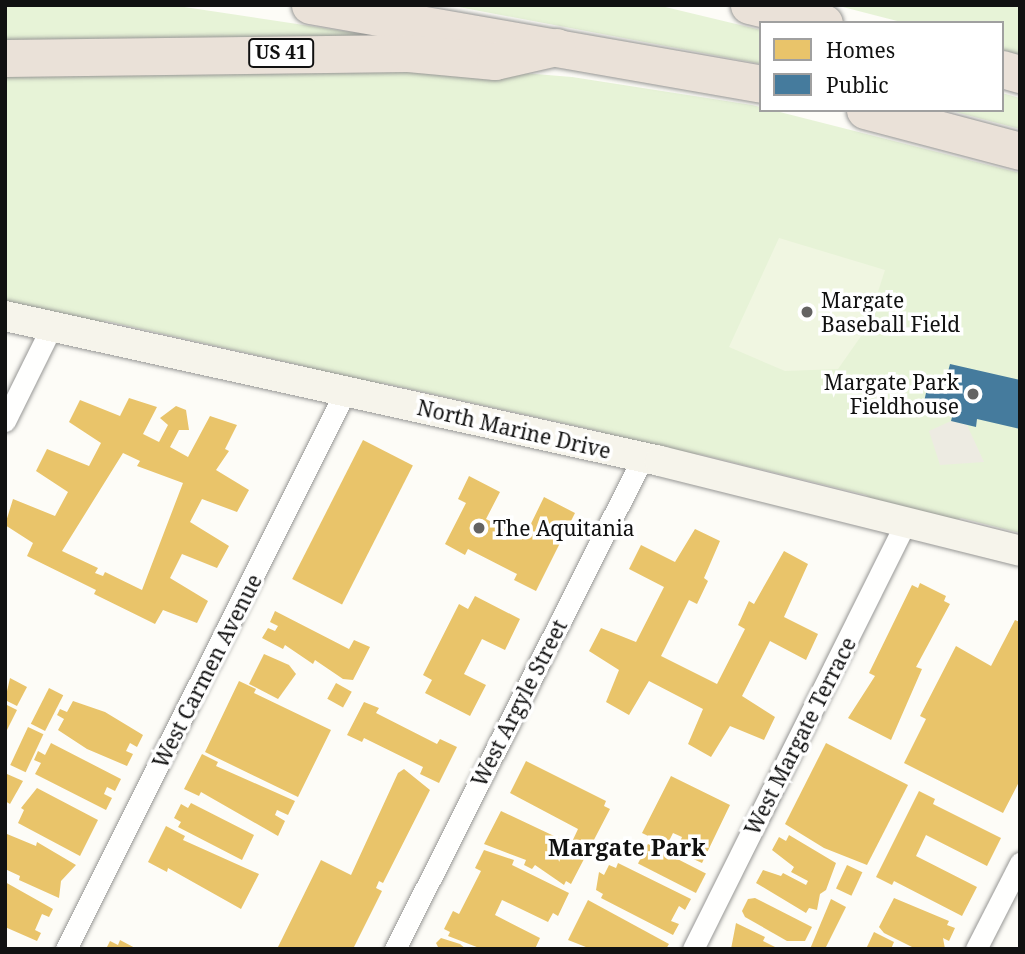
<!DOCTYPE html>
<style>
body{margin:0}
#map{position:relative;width:1025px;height:954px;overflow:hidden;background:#fdfcf7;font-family:"Noto Serif",serif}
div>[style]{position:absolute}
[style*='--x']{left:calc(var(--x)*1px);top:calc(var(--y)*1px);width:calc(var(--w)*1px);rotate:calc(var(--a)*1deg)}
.green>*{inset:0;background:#e7f3d7}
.pitch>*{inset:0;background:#f0f6e1}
.plaza>*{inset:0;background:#edebe2}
.homes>*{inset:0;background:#e9c46a;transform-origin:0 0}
.public>*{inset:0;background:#457b9d}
.roads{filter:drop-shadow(0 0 2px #979795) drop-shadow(0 0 2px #979795)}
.street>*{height:21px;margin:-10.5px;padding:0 10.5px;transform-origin:10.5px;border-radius:10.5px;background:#fffffe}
.secondary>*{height:30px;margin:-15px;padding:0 15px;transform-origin:15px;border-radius:15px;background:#f6f4eb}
.highway>*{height:37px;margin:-18.5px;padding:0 18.5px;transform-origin:18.5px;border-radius:18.5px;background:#eae1d8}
.dots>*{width:19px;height:19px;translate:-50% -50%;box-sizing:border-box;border:4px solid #fff;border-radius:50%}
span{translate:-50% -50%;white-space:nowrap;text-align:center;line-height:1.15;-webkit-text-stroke:7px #fff;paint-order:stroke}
.shield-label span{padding:2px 5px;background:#fff;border:2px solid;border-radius:5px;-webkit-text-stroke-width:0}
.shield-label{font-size:19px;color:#111;font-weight:700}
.poi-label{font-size:21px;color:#111}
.left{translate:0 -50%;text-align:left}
.right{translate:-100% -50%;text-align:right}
.street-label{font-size:21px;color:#111}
.neighbourhood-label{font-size:23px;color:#111;font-weight:700}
.frame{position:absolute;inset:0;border:7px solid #111;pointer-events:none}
.legend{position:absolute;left:759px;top:21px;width:245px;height:91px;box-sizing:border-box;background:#fff;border:2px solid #a0a0a0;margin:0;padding:9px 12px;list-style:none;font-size:21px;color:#111}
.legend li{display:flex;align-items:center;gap:14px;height:35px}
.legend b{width:35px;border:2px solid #a0a0a0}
</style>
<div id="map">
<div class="green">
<i style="clip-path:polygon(5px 5px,171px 5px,410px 41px,5px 46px)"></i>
<i style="clip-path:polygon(448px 5px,657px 5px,761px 30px,761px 64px)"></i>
<i style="clip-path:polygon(835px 5px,1020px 5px,1020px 55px,1002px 50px,1002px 23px,905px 23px)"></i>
<i style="clip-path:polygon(5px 66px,485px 70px,572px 77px,752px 105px,1020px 173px,1020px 533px,961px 518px,949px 523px,879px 505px,866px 495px,699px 454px,689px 458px,609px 439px,599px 431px,383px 383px,372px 387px,310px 373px,304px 366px,106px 321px,92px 325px,5px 306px)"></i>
<i style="clip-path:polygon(1002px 93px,1020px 98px,1020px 129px,948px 110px,1002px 110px)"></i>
</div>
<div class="pitch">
<i style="clip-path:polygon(779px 238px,885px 270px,866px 329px,838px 369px,785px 371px,729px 347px)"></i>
</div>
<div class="plaza">
<i style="clip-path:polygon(951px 421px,967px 425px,984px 462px,940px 465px,929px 431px)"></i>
</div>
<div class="homes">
<i style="clip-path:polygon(evenodd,129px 398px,157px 407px,143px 434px,159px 442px,168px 425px,160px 418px,176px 406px,186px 410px,189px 430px,179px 430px,170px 447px,188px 457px,210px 416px,237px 425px,225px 449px,229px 451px,216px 470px,249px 490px,237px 512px,202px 499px,190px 522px,229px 546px,217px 568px,182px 554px,170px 578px,208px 601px,197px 623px,163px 610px,155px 624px,94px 594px,96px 590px,27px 556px,33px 543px,5px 525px,13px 499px,55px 516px,68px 492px,36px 471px,47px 449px,89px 466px,101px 443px,69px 422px,80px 400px,120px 416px,129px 398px,123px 453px,140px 461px,137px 466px,183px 483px,142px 590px,105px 572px,103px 576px,95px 573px,98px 568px,62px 551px,123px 453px)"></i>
<i style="left:363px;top:440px;width:56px;height:156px;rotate:27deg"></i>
<i style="clip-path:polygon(469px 476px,500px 492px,486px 519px,524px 538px,544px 497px,575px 513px,536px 591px,514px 580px,517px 574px,468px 549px,465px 555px,445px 544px,466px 503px,458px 499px)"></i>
<i style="clip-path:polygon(695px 529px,720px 541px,704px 578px,708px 581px,697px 604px,689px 600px,661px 656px,717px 684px,745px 629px,738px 625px,749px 601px,754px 604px,784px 551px,808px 564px,784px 617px,818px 634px,806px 660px,770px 641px,742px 696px,775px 717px,764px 740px,730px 726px,711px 757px,688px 744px,703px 709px,649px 681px,629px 715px,606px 702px,619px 670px,589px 651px,601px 628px,636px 642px,664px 587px,629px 569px,641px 545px,675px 562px)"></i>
<i style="clip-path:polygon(920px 583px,946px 596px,944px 601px,950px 604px,916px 667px,922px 669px,891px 740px,848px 718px,875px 676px,869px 673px,912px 585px,918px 588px)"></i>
<i style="clip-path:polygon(475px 596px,520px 619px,505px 650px,482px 639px,464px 674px,486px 685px,470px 716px,425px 693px,432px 680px,423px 675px,459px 604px,468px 609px)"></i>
<i style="clip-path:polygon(275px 611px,349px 649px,354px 640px,370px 647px,353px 680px,343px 679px,315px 660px,313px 664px,285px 645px,283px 649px,262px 638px,268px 628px,275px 631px,278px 626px,270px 622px)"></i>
<i style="clip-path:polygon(1015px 620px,1020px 622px,1020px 780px,1003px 813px,904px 763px,926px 719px,920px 716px,956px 646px,991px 666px)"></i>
<i style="clip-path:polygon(264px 654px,289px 665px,296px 674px,278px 699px,249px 684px)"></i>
<i style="clip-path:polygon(10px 678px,27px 687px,17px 706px,5px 700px)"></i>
<i style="clip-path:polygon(239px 681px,256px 689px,254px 693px,331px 730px,298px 797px,205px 752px)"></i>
<i style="left:336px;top:683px;width:18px;height:18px;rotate:29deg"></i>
<i style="left:49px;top:688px;width:16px;height:40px;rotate:27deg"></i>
<i style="clip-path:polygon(73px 701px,105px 712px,143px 735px,137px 747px,130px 743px,126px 751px,133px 754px,127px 766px,87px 749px,58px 730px,64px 719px,57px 715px,60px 709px,67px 712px)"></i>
<i style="clip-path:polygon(364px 702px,379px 708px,376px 713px,437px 744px,440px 739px,457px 747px,439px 783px,420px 774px,423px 767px,364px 738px,362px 742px,347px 735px)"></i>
<i style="clip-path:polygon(5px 704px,17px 710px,5px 734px)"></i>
<i style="left:28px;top:727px;width:17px;height:42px;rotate:25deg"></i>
<i style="clip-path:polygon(51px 743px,121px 779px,115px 791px,107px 787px,104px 794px,112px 798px,106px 810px,35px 774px,41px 763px,34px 760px,38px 751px,45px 755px)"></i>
<i style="clip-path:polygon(826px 743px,908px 785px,867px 865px,824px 848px,785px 824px)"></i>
<i style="clip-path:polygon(202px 754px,218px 762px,216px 766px,295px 801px,288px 815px,277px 810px,275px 815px,285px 821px,278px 836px,201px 792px,199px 796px,184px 789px)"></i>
<i style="clip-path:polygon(526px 761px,606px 801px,604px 806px,610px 809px,571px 884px,566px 881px,564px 885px,535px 865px,532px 869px,524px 865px,526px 860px,484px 844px,501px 811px,571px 844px,578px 829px,510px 793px)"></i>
<i style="clip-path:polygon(404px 769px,430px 790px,383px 883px,379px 881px,376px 888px,382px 891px,353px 949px,277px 949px,321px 860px,351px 875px,398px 773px)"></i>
<i style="clip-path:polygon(7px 774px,23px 781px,10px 804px,5px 801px)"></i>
<i style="clip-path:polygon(671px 776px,730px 805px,702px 863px,676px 851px,682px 837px,673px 833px,667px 845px,642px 833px)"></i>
<i style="clip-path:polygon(37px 788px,98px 820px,80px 856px,18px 823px,24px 810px,21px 808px)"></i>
<i style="clip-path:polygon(919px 791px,935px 799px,933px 804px,1001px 838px,987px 866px,926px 835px,916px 856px,977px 887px,962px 916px,894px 881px,892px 885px,876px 877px)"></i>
<i style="clip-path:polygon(191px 803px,254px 835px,242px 860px,178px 827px,181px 822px,174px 818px,181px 804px,188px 808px)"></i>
<i style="clip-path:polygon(166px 826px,185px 836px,183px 840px,259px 874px,241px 909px,168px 868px,167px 872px,148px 862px)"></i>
<i style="clip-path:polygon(7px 834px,36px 846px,37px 842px,76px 865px,61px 881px,59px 898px,19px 880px,20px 876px,5px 869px)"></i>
<i style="clip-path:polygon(789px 835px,836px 863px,826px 890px,820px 894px,817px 910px,809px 908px,806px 913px,756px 883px,763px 870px,781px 876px,783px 873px,806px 885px,808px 881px,791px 872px,794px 867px,772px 850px,779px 837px,786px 841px)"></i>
<i style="left:648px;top:844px;width:65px;height:22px;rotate:27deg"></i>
<i style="clip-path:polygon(484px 850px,514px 860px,512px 865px,569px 893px,558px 916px,553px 913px,548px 922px,502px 900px,495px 915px,540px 938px,535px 949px,482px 949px,448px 936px,450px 932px,444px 929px,453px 911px,459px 914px,481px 871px,475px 868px)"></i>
<i style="clip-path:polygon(618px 863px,691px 899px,685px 910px,679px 906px,671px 921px,679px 924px,673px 935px,601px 898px,603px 894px,596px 890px,599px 872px,604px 875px,609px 865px,616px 868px)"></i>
<i style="left:847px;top:865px;width:17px;height:26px;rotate:25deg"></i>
<i style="clip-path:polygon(5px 882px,53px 909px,49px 917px,42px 914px,35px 930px,41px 933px,37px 941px,5px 927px)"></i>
<i style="clip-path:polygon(755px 898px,812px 927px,805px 941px,787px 941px,745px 917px,742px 911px,748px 899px)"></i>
<i style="clip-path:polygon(894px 898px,949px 921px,947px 925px,955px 928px,949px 941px,943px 938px,945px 949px,916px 949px,884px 933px,879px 927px)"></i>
<i style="clip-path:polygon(831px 899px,846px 907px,825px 949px,810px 949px)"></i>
<i style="clip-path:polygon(588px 900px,669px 944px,666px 949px,591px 949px,568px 940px)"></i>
<i style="clip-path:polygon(736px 923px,765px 937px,763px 941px,779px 949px,731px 949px)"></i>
<i style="clip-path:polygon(874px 932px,894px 942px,891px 949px,866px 949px)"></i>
<i style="clip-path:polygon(441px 938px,460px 944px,466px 949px,439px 949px,436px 943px)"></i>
<i style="clip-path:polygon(120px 940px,137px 949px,106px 949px,110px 941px,118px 945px)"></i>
</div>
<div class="public">
<i style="clip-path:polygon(950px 364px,1020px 380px,1020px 429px,977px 419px,976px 427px,951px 421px,953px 413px,923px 406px,929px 380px,945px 383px)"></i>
</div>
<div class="roads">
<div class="street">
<i style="--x:5;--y:421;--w:106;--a:-63.7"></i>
<i style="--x:66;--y:949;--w:623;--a:-63.39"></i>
<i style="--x:395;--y:949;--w:551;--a:-63.25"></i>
<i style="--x:693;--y:949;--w:478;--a:-63.5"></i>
<i style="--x:976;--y:949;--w:97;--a:-62.9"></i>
</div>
<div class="secondary">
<i style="--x:5;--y:316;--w:671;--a:12.48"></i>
<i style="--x:660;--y:461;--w:371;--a:14"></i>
</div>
<div class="highway">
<i style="--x:310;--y:5;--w:458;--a:9.9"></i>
<i style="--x:749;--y:5;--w:77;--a:13.5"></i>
<i style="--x:5;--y:58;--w:403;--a:-0.7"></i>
<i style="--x:408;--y:53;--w:87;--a:5.3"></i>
<i style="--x:495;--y:61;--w:63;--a:-12.9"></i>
<i style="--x:1002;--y:69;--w:19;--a:16"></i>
<i style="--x:865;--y:110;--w:160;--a:14.8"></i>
</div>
</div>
<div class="dots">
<i style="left:807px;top:312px;background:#646362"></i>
<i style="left:973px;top:394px;background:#646362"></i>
<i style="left:479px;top:528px;background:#646362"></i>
</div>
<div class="shield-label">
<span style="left:281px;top:53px">US 41</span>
</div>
<div class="poi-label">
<span class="left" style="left:821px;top:312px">Margate<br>Baseball Field</span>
<span class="right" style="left:959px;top:394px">Margate Park<br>Fieldhouse</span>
<span class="left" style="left:493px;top:528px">The Aquitania</span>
</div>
<div class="street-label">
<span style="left:514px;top:429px;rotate:13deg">North Marine Drive</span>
<span style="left:207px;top:671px;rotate:-63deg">West Carmen Avenue</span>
<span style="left:519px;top:703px;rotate:-63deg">West Argyle Street</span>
<span style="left:800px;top:736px;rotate:-63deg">West Margate Terrace</span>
</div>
<div class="neighbourhood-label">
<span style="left:627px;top:847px">Margate Park</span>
</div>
<div class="frame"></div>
<ul class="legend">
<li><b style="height:19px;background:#e9c46a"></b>Homes</li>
<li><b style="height:19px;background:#457b9d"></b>Public</li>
</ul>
</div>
